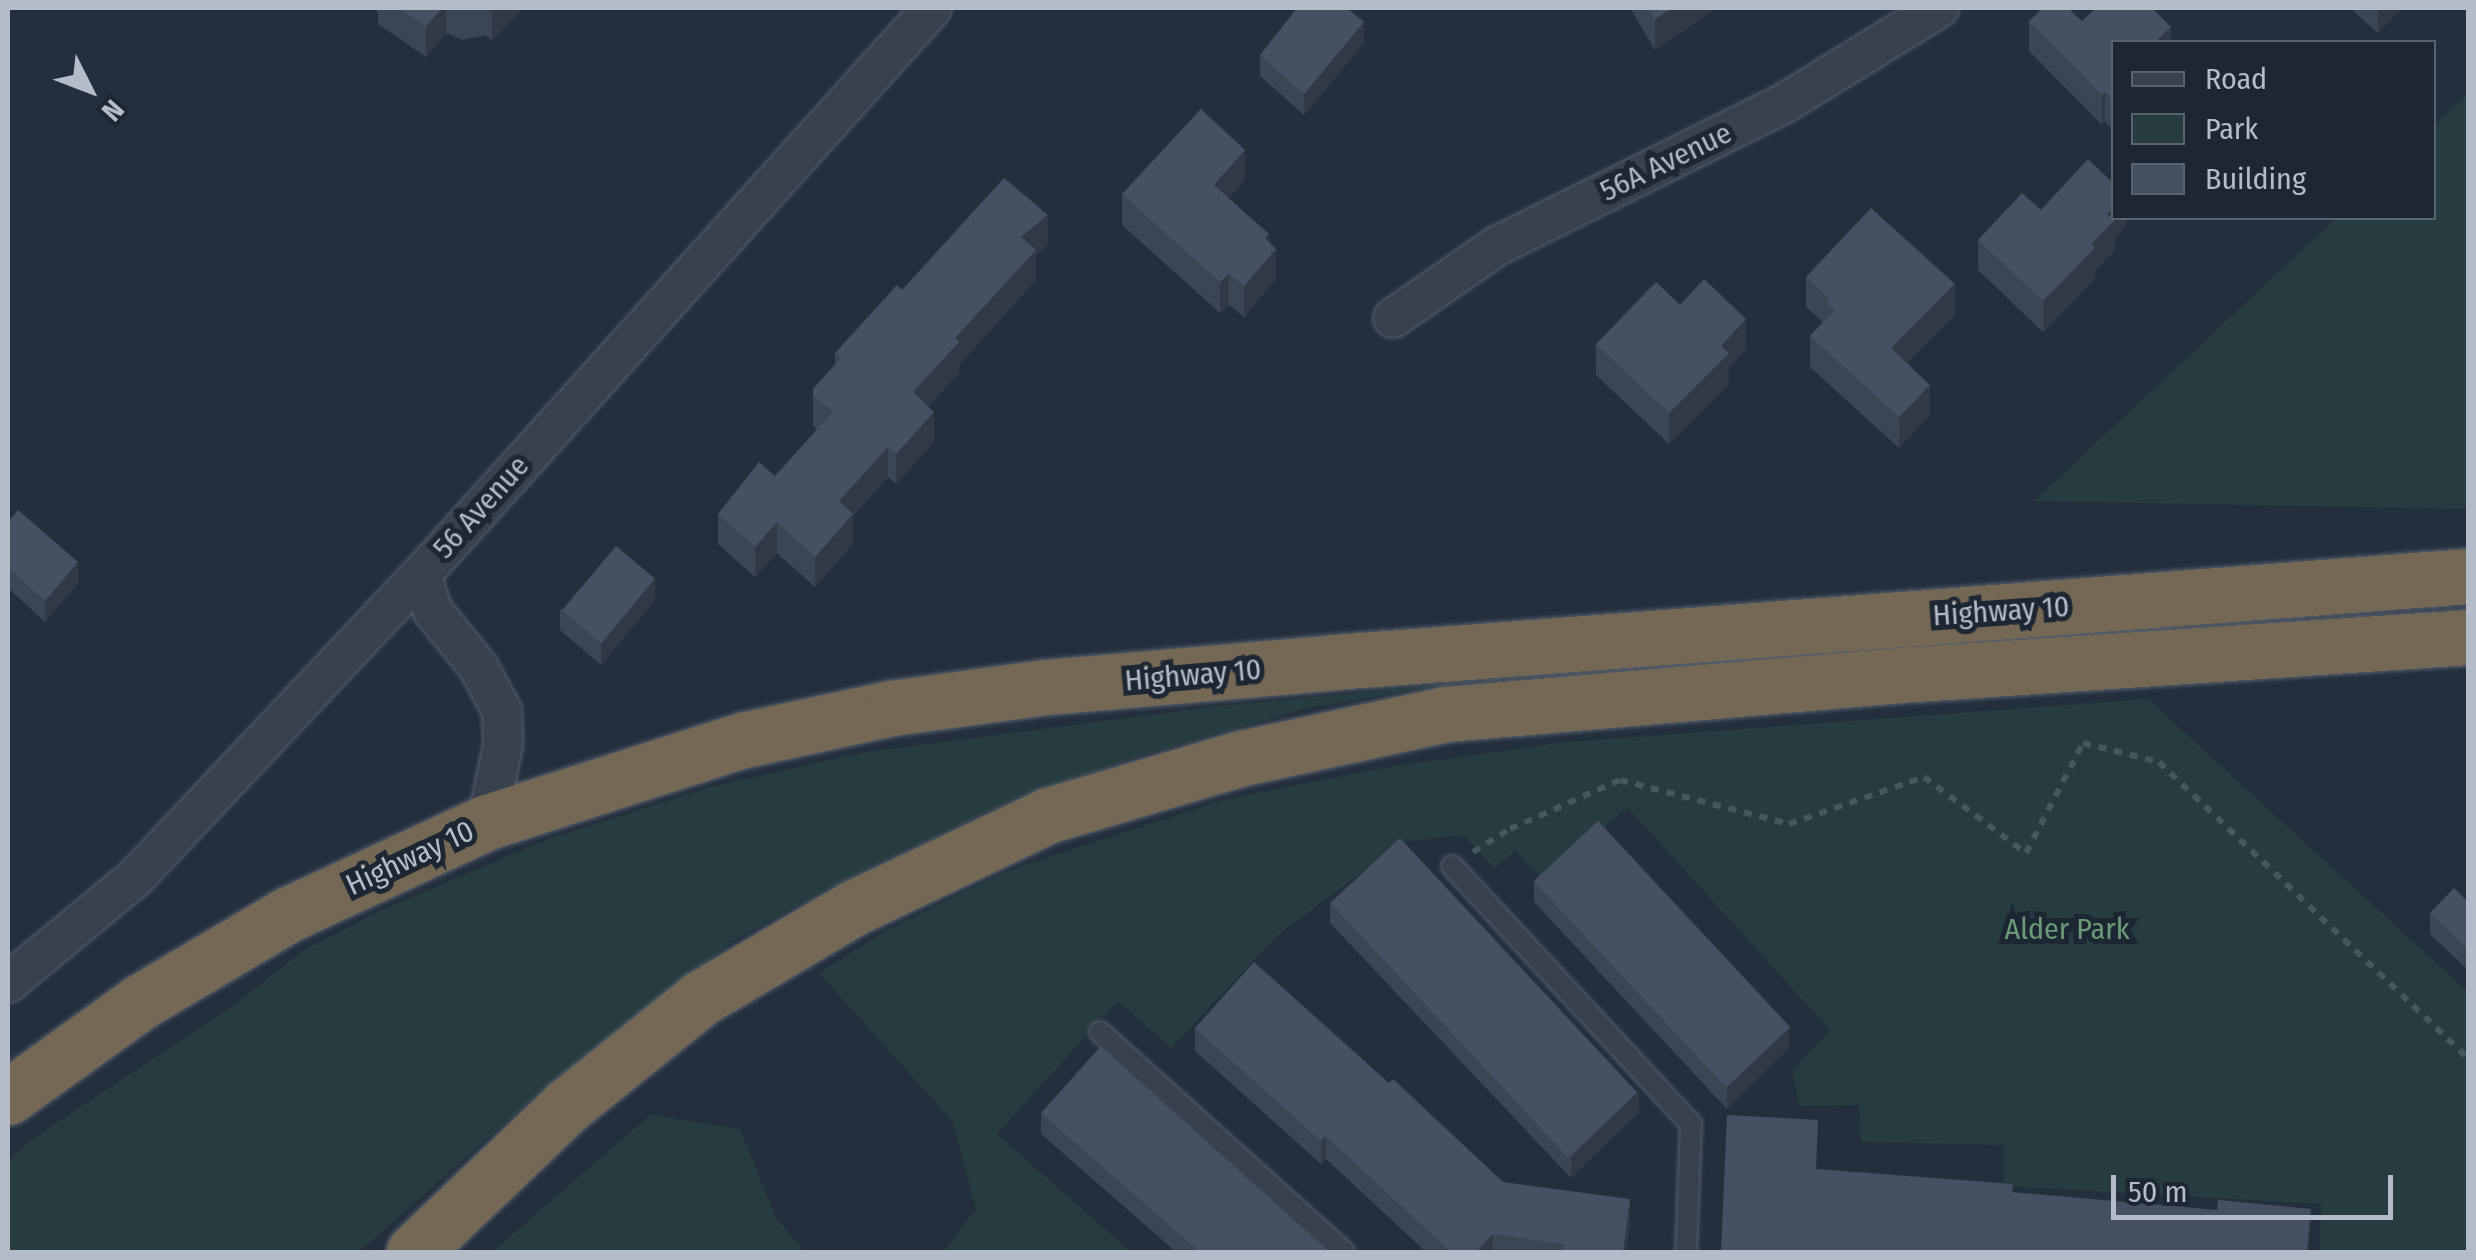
<!DOCTYPE html>
<style>
body{margin:0}
#map{position:relative;width:2476px;height:1260px;overflow:hidden;background:#242f3e;font-family:"Fira Sans Condensed",sans-serif}
div>[style]{position:absolute}
[style*='--x']{left:calc(var(--x)*1px);top:calc(var(--y)*1px);width:calc(var(--w)*1px);rotate:calc(var(--a)*1deg)}
.green>*{inset:0;background:#263c3f}
.path>*{height:6px;margin-top:-3px;transform-origin:0;background:repeating-linear-gradient(90deg,#44595c 0 8px,transparent 0 16px)}
.roads{filter:drop-shadow(0 0 2px #565f6c) drop-shadow(0 0 2px #565f6c)}
.lane>*{height:20px;margin:-10px;padding:0 10px;transform-origin:10px;border-radius:10px;background:#38414e}
.street>*{height:38px;margin:-19px;padding:0 19px;transform-origin:19px;border-radius:19px;background:#38414e}
.highway>*{height:55px;margin:-27.5px;padding:0 27.5px;transform-origin:27.5px;border-radius:27.5px;background:#746855}
.wall>*{inset:0;background:#3b4654}
.shaded-wall>*{inset:0;background:#303945}
.building>*{inset:0;background:#455162;transform-origin:0 0}
span{translate:-50% -50%;white-space:nowrap;text-align:center;line-height:1.15;-webkit-text-stroke:10px #1d2633;paint-order:stroke}
.street-label{font-size:30px;color:#b4bcc9}
.park-label{font-size:30px;color:#6b9a76}
.frame{position:absolute;inset:0;border:10px solid #b4bcc9;pointer-events:none}
.legend{position:absolute;left:2111px;top:40px;width:325px;height:180px;box-sizing:border-box;background:#1d2633;border:2px solid #59626f;margin:0;padding:12px 18px;list-style:none;font-size:30px;color:#b4bcc9}
.legend li{display:flex;align-items:center;gap:20px;height:50px}
.legend b{width:50px;border:2px solid #59626f}
.north{position:absolute;left:40px;top:40px;width:100px;height:100px;-webkit-text-stroke:8px #1d2633;paint-order:stroke;rotate:132deg;font-size:28px;font-weight:700;line-height:40px;text-align:center;color:#b4bcc9}
.north::after{content:'';display:block;margin:auto;width:35px;height:45px;background:#b4bcc9;clip-path:polygon(50% 0,100% 100%,50% 72%,0 100%)}
.scale{position:absolute;left:2111px;top:1175px;width:282px;height:45px;box-sizing:border-box;border:5px solid #b4bcc9;border-top:0;padding-left:12px;font-size:30px;line-height:35px;white-space:nowrap;color:#b4bcc9;-webkit-text-stroke:8px #1d2633;paint-order:stroke}
</style>
<div id="map">
<div class="green">
<i style="clip-path:polygon(2468px 93px,2468px 509px,2034px 501px,2336px 218px,2434px 218px,2434px 126px)"></i>
<i style="clip-path:polygon(1554px 674px,1426px 688px,1304px 709px,1140px 756px,1014px 799px,844px 880px,733px 941px,529px 1102px,359px 1252px,8px 1252px,8px 1160px,36px 1136px,235px 1004px,303px 951px,379px 911px,549px 839px,707px 788px,860px 753px,1219px 706px)"></i>
<i style="clip-path:polygon(2148px 699px,2468px 992px,2468px 1252px,2320px 1252px,2321px 1204px,2004px 1186px,2004px 1145px,1861px 1142px,1859px 1105px,1800px 1106px,1792px 1071px,1830px 1030px,1627px 807px,1545px 882px,1515px 851px,1495px 868px,1463px 835px,1402px 842px,1278px 935px,1171px 1048px,1118px 1001px,997px 1134px,1131px 1252px,943px 1252px,976px 1209px,953px 1122px,819px 973px,882px 933px,1002px 873px,1222px 800px,1389px 767px,1566px 742px)"></i>
<i style="clip-path:polygon(650px 1115px,740px 1129px,776px 1218px,805px 1252px,492px 1252px)"></i>
</div>
<div class="path">
<i style="--x:1473;--y:852;--w:44;--a:-31.9"></i>
<i style="--x:1510;--y:829;--w:120;--a:-24"></i>
<i style="--x:1620;--y:780;--w:175;--a:14.6"></i>
<i style="--x:1789;--y:824;--w:143;--a:-19.2"></i>
<i style="--x:1924;--y:777;--w:127;--a:36.7"></i>
<i style="--x:2026;--y:853;--w:124;--a:-62.6"></i>
<i style="--x:2083;--y:743;--w:78;--a:14"></i>
<i style="--x:2159;--y:762;--w:428;--a:43.8"></i>
</div>
<div class="roads">
<div class="lane">
<i style="--x:1452;--y:866;--w:352;--a:47.2"></i>
<i style="--x:1691;--y:1124;--w:128;--a:92.2"></i>
<i style="--x:1100;--y:1032;--w:329;--a:42"></i>
</div>
<div class="street">
<i style="--x:1393;--y:318;--w:126;--a:-34.7"></i>
<i style="--x:1497;--y:246;--w:322;--a:-26.4"></i>
<i style="--x:1785;--y:103;--w:181;--a:-31.7"></i>
<i style="--x:421;--y:575;--w:38;--a:72"></i>
<i style="--x:433;--y:611;--w:73;--a:51.1"></i>
<i style="--x:479;--y:668;--w:49;--a:61.9"></i>
<i style="--x:502;--y:711;--w:34;--a:88"></i>
<i style="--x:503;--y:745;--w:79;--a:101.7"></i>
<i style="--x:8;--y:983;--w:166;--a:-39.6"></i>
<i style="--x:136;--y:877;--w:415;--a:-46.7"></i>
<i style="--x:421;--y:575;--w:763;--a:-47.97"></i>
</div>
<div class="highway">
<i style="--x:8;--y:1097;--w:163;--a:-35.7"></i>
<i style="--x:140;--y:1002;--w:173;--a:-30.6"></i>
<i style="--x:289;--y:914;--w:218;--a:-24.9"></i>
<i style="--x:487;--y:822;--w:269;--a:-17.8"></i>
<i style="--x:743;--y:740;--w:151;--a:-12.2"></i>
<i style="--x:891;--y:708;--w:156;--a:-7.7"></i>
<i style="--x:1046;--y:687;--w:290;--a:-4.9"></i>
<i style="--x:1335;--y:662;--w:1136;--a:-4.34"></i>
<i style="--x:414;--y:1252;--w:213;--a:-43.7"></i>
<i style="--x:568;--y:1105;--w:171;--a:-38.8"></i>
<i style="--x:701;--y:998;--w:179;--a:-30.6"></i>
<i style="--x:855;--y:907;--w:215;--a:-25.4"></i>
<i style="--x:1049;--y:815;--w:201;--a:-16.5"></i>
<i style="--x:1242;--y:758;--w:209;--a:-12.2"></i>
<i style="--x:1446;--y:714;--w:472;--a:-4.9"></i>
<i style="--x:1916;--y:674;--w:553;--a:-3.83"></i>
</div>
</div>
<div class="wall">
<i style="clip-path:polygon(373px 8px,520px 8px,520px 12px,492px 41px,486px 35px,463px 40px,446px 33px,426px 57px,378px 24px,378px 12px)"></i>
<i style="clip-path:polygon(1630px 8px,1717px 8px,1655px 50px)"></i>
<i style="clip-path:polygon(2350px 8px,2402px 8px,2378px 33px)"></i>
<i style="clip-path:polygon(2029px 21px,2082px 21px,2171px 42px,2112px 129px,2105px 122px,2102px 125px,2029px 51px)"></i>
<i style="clip-path:polygon(1364px 43px,1304px 115px,1260px 76px,1260px 55px)"></i>
<i style="clip-path:polygon(1245px 180px,1229px 198px,1269px 242px,1276px 279px,1244px 317px,1229px 305px,1220px 313px,1122px 225px,1122px 194px)"></i>
<i style="clip-path:polygon(2041px 210px,2126px 218px,2126px 226px,2115px 237px,2115px 250px,2095px 271px,2095px 279px,2043px 332px,1978px 270px,1978px 240px)"></i>
<i style="clip-path:polygon(1048px 245px,1036px 255px,1036px 280px,959px 365px,959px 373px,928px 406px,934px 442px,896px 484px,888px 477px,853px 516px,853px 544px,815px 587px,777px 553px,755px 577px,718px 544px,718px 514px,775px 476px,817px 429px,813px 426px,813px 389px,835px 365px,835px 353px,902px 290px)"></i>
<i style="clip-path:polygon(1806px 277px,1955px 315px,1907px 363px,1930px 415px,1899px 448px,1810px 367px,1810px 336px,1823px 322px,1806px 307px)"></i>
<i style="clip-path:polygon(1680px 305px,1746px 349px,1729px 368px,1729px 384px,1669px 444px,1596px 375px,1596px 344px)"></i>
<i style="clip-path:polygon(8px 522px,78px 583px,45px 622px,8px 588px)"></i>
<i style="clip-path:polygon(655px 600px,601px 665px,560px 630px,560px 609px)"></i>
<i style="clip-path:polygon(1534px 881px,1789px 1048px,1727px 1109px,1534px 902px)"></i>
<i style="clip-path:polygon(1330px 902px,1639px 1112px,1571px 1178px,1330px 923px)"></i>
<i style="clip-path:polygon(2468px 902px,2468px 970px,2430px 934px,2430px 913px)"></i>
<i style="clip-path:polygon(1195px 1028px,1389px 1083px,1503px 1182px,1630px 1222px,1626px 1252px,1426px 1252px,1326px 1159px,1321px 1164px,1195px 1051px)"></i>
<i style="clip-path:polygon(1041px 1113px,1329px 1252px,1176px 1252px,1041px 1134px)"></i>
</div>
<div class="shaded-wall">
<i style="clip-path:polygon(442px 8px,446px 8px,446px 33px,426px 57px,426px 26px)"></i>
<i style="clip-path:polygon(495px 8px,520px 8px,520px 12px,492px 41px,492px 11px)"></i>
<i style="clip-path:polygon(1672px 8px,1717px 8px,1655px 50px,1655px 19px)"></i>
<i style="clip-path:polygon(2378px 8px,2402px 8px,2378px 33px)"></i>
<i style="clip-path:polygon(1364px 22px,1364px 43px,1304px 115px,1304px 94px)"></i>
<i style="clip-path:polygon(2171px 27px,2171px 42px,2155px 42px)"></i>
<i style="clip-path:polygon(2105px 92px,2105px 122px,2102px 125px,2102px 95px)"></i>
<i style="clip-path:polygon(1245px 150px,1245px 180px,1214px 215px,1214px 185px)"></i>
<i style="clip-path:polygon(2114px 208px,2114px 218px,2126px 218px,2126px 226px,2115px 237px,2115px 250px,2095px 271px,2095px 279px,2043px 332px,2043px 301px,2091px 244px,2107px 214px)"></i>
<i style="clip-path:polygon(1048px 215px,1048px 245px,1036px 255px,1036px 280px,959px 365px,959px 373px,913px 423px,913px 392px,955px 338px,1021px 237px)"></i>
<i style="clip-path:polygon(1269px 234px,1269px 258px,1276px 249px,1276px 279px,1244px 317px,1244px 286px,1265px 238px)"></i>
<i style="clip-path:polygon(1229px 274px,1229px 305px,1220px 313px,1220px 282px)"></i>
<i style="clip-path:polygon(1955px 284px,1955px 315px,1891px 379px,1891px 348px)"></i>
<i style="clip-path:polygon(1746px 319px,1746px 349px,1729px 368px,1729px 384px,1669px 444px,1669px 413px,1721px 346px)"></i>
<i style="clip-path:polygon(1930px 385px,1930px 415px,1899px 448px,1899px 417px)"></i>
<i style="clip-path:polygon(934px 412px,934px 442px,896px 484px,896px 454px)"></i>
<i style="clip-path:polygon(888px 447px,888px 477px,853px 516px,853px 544px,815px 587px,815px 557px,839px 501px)"></i>
<i style="clip-path:polygon(777px 522px,777px 553px,755px 577px,755px 547px)"></i>
<i style="clip-path:polygon(78px 562px,78px 583px,45px 622px,45px 601px)"></i>
<i style="clip-path:polygon(655px 579px,655px 600px,601px 665px,601px 644px)"></i>
<i style="clip-path:polygon(1789px 1028px,1789px 1048px,1727px 1109px,1727px 1088px)"></i>
<i style="clip-path:polygon(1639px 1091px,1639px 1112px,1571px 1178px,1571px 1157px)"></i>
<i style="clip-path:polygon(1326px 1136px,1326px 1159px,1321px 1164px,1321px 1141px)"></i>
<i style="clip-path:polygon(1630px 1199px,1630px 1222px,1626px 1252px,1623px 1252px)"></i>
<i style="clip-path:polygon(2311px 1209px,2309px 1252px,2307px 1252px)"></i>
<i style="clip-path:polygon(1493px 1234px,1493px 1252px,1476px 1252px)"></i>
</div>
<div class="building">
<i style="clip-path:polygon(398px 8px,442px 8px,426px 26px)"></i>
<i style="clip-path:polygon(1297px 8px,1347px 8px,1364px 22px,1304px 94px,1260px 55px)"></i>
<i style="clip-path:polygon(1648px 8px,1672px 8px,1655px 19px)"></i>
<i style="clip-path:polygon(2043px 8px,2068px 8px,2082px 21px,2096px 8px,2152px 8px,2171px 27px,2155px 42px,2114px 42px,2112px 99px,2105px 92px,2102px 95px,2029px 21px)"></i>
<i style="clip-path:polygon(1201px 109px,1245px 150px,1214px 185px,1269px 234px,1265px 238px,1276px 249px,1244px 286px,1229px 274px,1220px 282px,1122px 194px)"></i>
<i style="clip-path:polygon(2088px 159px,2114px 184px,2114px 208px,2107px 214px,2115px 220px,2091px 244px,2095px 248px,2043px 301px,1978px 240px,2022px 193px,2041px 210px)"></i>
<i style="clip-path:polygon(1004px 178px,1048px 215px,1021px 237px,1036px 250px,955px 338px,959px 342px,913px 392px,934px 412px,896px 454px,888px 447px,839px 501px,853px 514px,815px 557px,777px 522px,755px 547px,718px 514px,759px 462px,775px 476px,833px 412px,813px 396px,813px 389px,841px 358px,835px 353px,897px 285px,902px 290px)"></i>
<i style="clip-path:polygon(1871px 208px,1955px 284px,1891px 348px,1930px 385px,1899px 417px,1810px 336px,1835px 310px,1826px 302px,1829px 298px,1806px 277px)"></i>
<i style="clip-path:polygon(1704px 279px,1746px 319px,1721px 346px,1729px 353px,1669px 413px,1596px 344px,1656px 282px,1680px 305px)"></i>
<i style="clip-path:polygon(18px 510px,78px 562px,45px 601px,8px 567px,8px 522px)"></i>
<i style="left:616px;top:546px;width:51px;height:84px;rotate:40deg"></i>
<i style="left:1598px;top:821px;width:282px;height:88px;rotate:47deg"></i>
<i style="left:1400px;top:838px;width:348px;height:95px;rotate:47deg"></i>
<i style="clip-path:polygon(2454px 888px,2468px 902px,2468px 949px,2430px 913px)"></i>
<i style="clip-path:polygon(1254px 962px,1389px 1083px,1393px 1079px,1503px 1182px,1630px 1199px,1623px 1252px,1563px 1252px,1564px 1244px,1493px 1234px,1476px 1252px,1451px 1252px,1326px 1136px,1321px 1141px,1195px 1028px)"></i>
<i style="clip-path:polygon(1100px 1047px,1329px 1252px,1200px 1252px,1041px 1113px)"></i>
<i style="clip-path:polygon(1727px 1115px,1818px 1120px,1816px 1169px,2013px 1184px,2012px 1192px,2217px 1210px,2218px 1200px,2311px 1209px,2307px 1252px,1721px 1252px)"></i>
</div>
<div class="street-label">
<span style="left:1666px;top:162px;rotate:-26deg">56A Avenue</span>
<span style="left:481px;top:507px;rotate:-48deg">56 Avenue</span>
<span style="left:2001px;top:611px;rotate:-4deg">Highway 10</span>
<span style="left:1193px;top:675px;rotate:-5deg">Highway 10</span>
<span style="left:410px;top:858px;rotate:-25deg">Highway 10</span>
</div>
<div class="park-label">
<span style="left:2067px;top:929px">Alder Park</span>
</div>
<div class="frame"></div>
<ul class="legend">
<li><b style="height:12px;background:#38414e"></b>Road</li>
<li><b style="height:28px;background:#263c3f"></b>Park</li>
<li><b style="height:28px;background:#455162"></b>Building</li>
</ul>
<div class="north">N</div>
<div class="scale">50 m</div>
</div>
